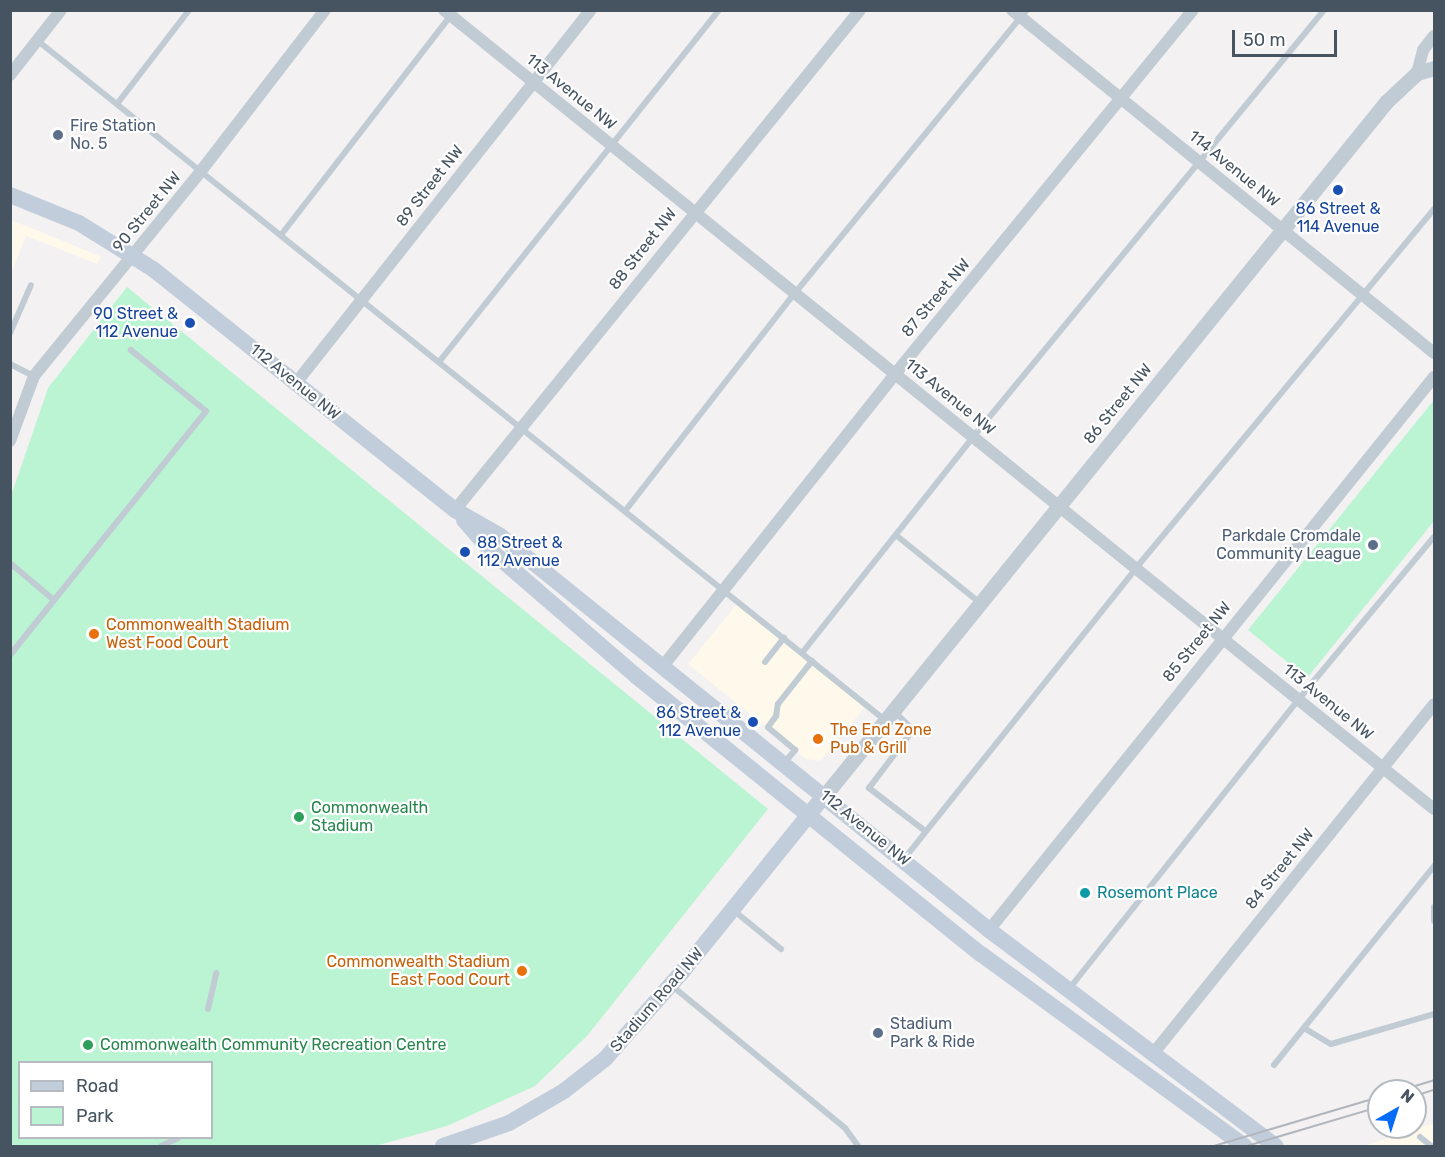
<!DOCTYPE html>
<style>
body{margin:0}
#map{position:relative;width:1445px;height:1157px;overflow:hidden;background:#f3f1f1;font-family:Rubik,sans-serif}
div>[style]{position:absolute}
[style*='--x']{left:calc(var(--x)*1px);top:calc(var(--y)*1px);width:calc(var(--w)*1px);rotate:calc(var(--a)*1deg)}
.commercial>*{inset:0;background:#fef9ea}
.green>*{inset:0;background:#bbf4d3}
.service>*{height:6px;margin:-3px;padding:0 3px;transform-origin:3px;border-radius:3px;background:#c0cbd4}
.minor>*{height:12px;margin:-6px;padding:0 6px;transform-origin:6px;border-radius:6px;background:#c0cbd4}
.tertiary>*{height:15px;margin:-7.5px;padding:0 7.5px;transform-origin:7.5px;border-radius:7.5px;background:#c0cbd4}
.secondary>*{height:16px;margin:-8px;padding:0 8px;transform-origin:8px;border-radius:8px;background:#c2cddb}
.tram>*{height:1.5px;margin:-0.75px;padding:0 0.75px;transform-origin:0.75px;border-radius:0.75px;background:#b2b6bc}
.dots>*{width:16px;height:16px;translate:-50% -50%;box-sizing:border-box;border:3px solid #fff;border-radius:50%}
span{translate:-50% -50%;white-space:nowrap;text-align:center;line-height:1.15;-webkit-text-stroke:4.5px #fff;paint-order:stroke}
.street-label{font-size:16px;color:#465461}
.service-label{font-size:16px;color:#4e5e75}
.left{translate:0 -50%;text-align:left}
.right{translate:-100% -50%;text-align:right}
.transit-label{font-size:16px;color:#164399}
.food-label{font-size:16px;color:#c56008}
.leisure-label{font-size:16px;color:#27864d}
.culture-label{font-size:16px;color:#0d838f}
.frame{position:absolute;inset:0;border:12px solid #465461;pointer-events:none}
.legend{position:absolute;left:18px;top:1061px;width:195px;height:78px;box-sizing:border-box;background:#fff;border:2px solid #b5bbc0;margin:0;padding:8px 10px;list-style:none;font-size:18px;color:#465461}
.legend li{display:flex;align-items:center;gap:12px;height:30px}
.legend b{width:30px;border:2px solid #b5bbc0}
.north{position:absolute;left:1367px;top:1079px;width:60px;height:60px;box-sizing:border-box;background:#fff;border:2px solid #b5bbc0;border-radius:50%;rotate:39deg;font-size:16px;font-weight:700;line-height:24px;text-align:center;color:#465461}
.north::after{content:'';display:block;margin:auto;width:21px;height:27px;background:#056bf9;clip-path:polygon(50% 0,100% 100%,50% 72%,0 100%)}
.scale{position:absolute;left:1232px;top:30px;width:105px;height:27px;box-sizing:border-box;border:3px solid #465461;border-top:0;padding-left:8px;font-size:18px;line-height:21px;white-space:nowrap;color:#465461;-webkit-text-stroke:4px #fff;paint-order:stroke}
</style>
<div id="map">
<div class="commercial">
<i style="clip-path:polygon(11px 220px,29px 227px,102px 257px,97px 264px,26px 236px,11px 274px)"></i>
<i style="clip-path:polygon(737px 604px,866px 706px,820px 761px,806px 759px,688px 664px)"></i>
<i style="clip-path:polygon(1434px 1123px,1434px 1146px,1364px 1146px,1401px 1134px)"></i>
</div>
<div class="green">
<i style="clip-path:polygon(evenodd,127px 287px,768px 809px,587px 1036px,535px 1086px,447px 1126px,375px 1146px,11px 1146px,11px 496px,48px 388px,127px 287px,20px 1062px,212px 1062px,212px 1138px,20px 1138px,20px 1062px)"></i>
<i style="clip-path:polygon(1434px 400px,1434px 521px,1307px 678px,1248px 630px)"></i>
</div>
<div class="service">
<i style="--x:38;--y:41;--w:1086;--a:38.72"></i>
<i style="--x:117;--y:104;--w:118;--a:-52.5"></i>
<i style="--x:281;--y:235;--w:284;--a:-52.3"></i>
<i style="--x:10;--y:333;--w:52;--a:-66.4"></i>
<i style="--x:439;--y:362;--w:450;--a:-51.5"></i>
<i style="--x:10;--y:364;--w:27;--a:27"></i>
<i style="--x:625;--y:511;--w:276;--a:-52.1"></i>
<i style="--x:795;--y:293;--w:366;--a:-50.7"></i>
<i style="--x:897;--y:536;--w:107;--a:38.9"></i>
<i style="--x:10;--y:563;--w:57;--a:40.1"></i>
<i style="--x:802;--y:653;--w:275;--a:-51.6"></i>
<i style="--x:973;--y:437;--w:553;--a:-50.58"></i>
<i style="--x:10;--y:655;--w:313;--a:-51.2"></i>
<i style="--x:206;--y:411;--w:97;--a:-140.9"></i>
<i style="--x:765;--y:662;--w:31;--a:-52"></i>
<i style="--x:894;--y:711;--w:27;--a:45"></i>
<i style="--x:913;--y:730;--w:73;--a:127.2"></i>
<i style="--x:869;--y:788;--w:71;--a:37.5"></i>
<i style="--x:785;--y:762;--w:16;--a:-50"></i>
<i style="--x:795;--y:750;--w:35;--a:-140"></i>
<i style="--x:768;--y:727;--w:14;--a:-54"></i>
<i style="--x:776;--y:716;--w:12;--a:-81"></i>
<i style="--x:778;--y:704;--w:55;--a:-51.7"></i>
<i style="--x:904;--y:859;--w:372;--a:-51.4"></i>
<i style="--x:1136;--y:568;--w:467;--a:-50.3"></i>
<i style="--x:1434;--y:907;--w:14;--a:90"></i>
<i style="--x:733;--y:910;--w:62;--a:39.1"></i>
<i style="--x:671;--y:985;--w:225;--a:39.4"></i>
<i style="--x:845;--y:1128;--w:22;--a:54"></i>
<i style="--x:1069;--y:989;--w:369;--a:-51.6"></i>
<i style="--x:1298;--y:700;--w:212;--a:-50.2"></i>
<i style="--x:208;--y:1009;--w:37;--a:-77"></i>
<i style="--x:1304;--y:1028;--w:31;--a:31"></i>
<i style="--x:1331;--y:1044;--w:107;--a:-16.2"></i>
<i style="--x:1274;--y:1065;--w:255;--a:-51.2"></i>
<i style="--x:1420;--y:1137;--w:14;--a:39"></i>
<i style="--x:161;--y:1146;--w:19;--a:-25"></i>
</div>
<div class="minor">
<i style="--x:444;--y:10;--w:1272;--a:38.91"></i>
<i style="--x:1012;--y:10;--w:544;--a:39.1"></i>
<i style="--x:1417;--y:73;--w:24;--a:-75"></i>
<i style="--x:1423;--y:50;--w:18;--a:-52"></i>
<i style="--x:10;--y:75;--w:83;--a:-51.9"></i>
<i style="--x:296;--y:383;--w:476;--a:-51.7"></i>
<i style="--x:10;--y:441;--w:69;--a:-69.7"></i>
<i style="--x:34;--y:376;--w:264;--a:-50.8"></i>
<i style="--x:201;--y:171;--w:203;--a:-52.4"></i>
<i style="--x:455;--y:510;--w:643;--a:-50.99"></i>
<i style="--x:663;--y:666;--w:373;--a:-51.5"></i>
<i style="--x:895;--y:374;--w:470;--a:-50.7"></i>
<i style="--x:989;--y:930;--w:710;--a:-51.18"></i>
<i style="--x:1152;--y:1055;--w:450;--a:-51.2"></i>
</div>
<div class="tertiary">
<i style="--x:825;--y:795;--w:892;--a:-51.01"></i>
<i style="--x:1386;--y:102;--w:42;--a:-43.1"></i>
<i style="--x:1417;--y:73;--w:18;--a:-16"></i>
</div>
<div class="secondary">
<i style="--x:10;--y:195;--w:74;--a:22.1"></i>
<i style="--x:79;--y:223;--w:87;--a:31.9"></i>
<i style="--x:153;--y:269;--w:386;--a:38.6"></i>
<i style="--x:455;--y:510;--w:51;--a:29.6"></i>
<i style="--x:499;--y:535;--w:629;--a:38.87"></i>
<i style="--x:989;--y:930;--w:359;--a:37"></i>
<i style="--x:464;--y:520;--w:38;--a:49"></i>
<i style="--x:489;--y:549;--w:194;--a:40.8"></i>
<i style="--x:636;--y:676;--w:443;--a:38.9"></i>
<i style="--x:981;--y:954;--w:326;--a:36.1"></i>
<i style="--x:443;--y:1146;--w:70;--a:-19.2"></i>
<i style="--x:509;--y:1123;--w:64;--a:-30.2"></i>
<i style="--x:564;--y:1091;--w:52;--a:-38"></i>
<i style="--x:605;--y:1059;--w:116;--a:-48.5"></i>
<i style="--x:682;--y:972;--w:228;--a:-51.1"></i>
</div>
<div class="tram">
<i style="--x:1399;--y:1091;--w:37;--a:-17"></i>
<i style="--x:1415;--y:1096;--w:20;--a:-18"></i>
<i style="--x:1214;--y:1146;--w:172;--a:-16.5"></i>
<i style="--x:1247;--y:1146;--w:138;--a:-16.5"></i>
</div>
<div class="dots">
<i style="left:58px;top:135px;background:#5c6f8a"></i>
<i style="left:1338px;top:190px;background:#1a4fb4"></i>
<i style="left:190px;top:323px;background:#1a4fb4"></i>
<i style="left:1373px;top:545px;background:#5c6f8a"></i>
<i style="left:465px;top:552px;background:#1a4fb4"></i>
<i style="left:94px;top:634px;background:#e8710a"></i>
<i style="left:753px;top:722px;background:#1a4fb4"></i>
<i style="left:818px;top:739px;background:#e8710a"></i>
<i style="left:299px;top:817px;background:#2e9e5b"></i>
<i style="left:1085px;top:893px;background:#0f9aa8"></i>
<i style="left:522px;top:971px;background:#e8710a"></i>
<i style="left:878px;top:1033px;background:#5c6f8a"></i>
<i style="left:88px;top:1045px;background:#2e9e5b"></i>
</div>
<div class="street-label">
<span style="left:571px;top:92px;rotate:39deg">113 Avenue NW</span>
<span style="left:1234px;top:169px;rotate:39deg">114 Avenue NW</span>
<span style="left:430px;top:186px;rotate:-52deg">89 Street NW</span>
<span style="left:147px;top:212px;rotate:-51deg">90 Street NW</span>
<span style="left:643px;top:249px;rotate:-52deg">88 Street NW</span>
<span style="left:936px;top:298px;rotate:-50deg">87 Street NW</span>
<span style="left:295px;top:382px;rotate:39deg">112 Avenue NW</span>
<span style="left:950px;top:397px;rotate:39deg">113 Avenue NW</span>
<span style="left:1118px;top:404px;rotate:-51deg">86 Street NW</span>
<span style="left:1197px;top:642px;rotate:-51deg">85 Street NW</span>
<span style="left:1328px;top:702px;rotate:39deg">113 Avenue NW</span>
<span style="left:865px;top:828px;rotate:39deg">112 Avenue NW</span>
<span style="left:1280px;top:869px;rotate:-51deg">84 Street NW</span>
<span style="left:657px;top:1000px;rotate:-49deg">Stadium Road NW</span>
</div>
<div class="service-label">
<span class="left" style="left:70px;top:135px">Fire Station<br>No. 5</span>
<span class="right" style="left:1361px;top:545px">Parkdale Cromdale<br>Community League</span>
<span class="left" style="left:890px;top:1033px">Stadium<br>Park &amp; Ride</span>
</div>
<div class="transit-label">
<span style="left:1338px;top:218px">86 Street &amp;<br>114 Avenue</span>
<span class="right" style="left:178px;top:323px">90 Street &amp;<br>112 Avenue</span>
<span class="left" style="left:477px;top:552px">88 Street &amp;<br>112 Avenue</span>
<span class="right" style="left:741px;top:722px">86 Street &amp;<br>112 Avenue</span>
</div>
<div class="food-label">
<span class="left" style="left:106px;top:634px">Commonwealth Stadium<br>West Food Court</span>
<span class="left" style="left:830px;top:739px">The End Zone<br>Pub &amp; Grill</span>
<span class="right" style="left:510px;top:971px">Commonwealth Stadium<br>East Food Court</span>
</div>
<div class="leisure-label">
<span class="left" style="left:311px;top:817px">Commonwealth<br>Stadium</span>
<span class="left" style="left:100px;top:1045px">Commonwealth Community Recreation Centre</span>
</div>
<div class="culture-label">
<span class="left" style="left:1097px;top:893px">Rosemont Place</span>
</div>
<div class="frame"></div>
<ul class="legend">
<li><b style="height:8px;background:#c2cddb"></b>Road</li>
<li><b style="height:16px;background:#bbf4d3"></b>Park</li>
</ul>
<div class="north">N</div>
<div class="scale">50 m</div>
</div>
